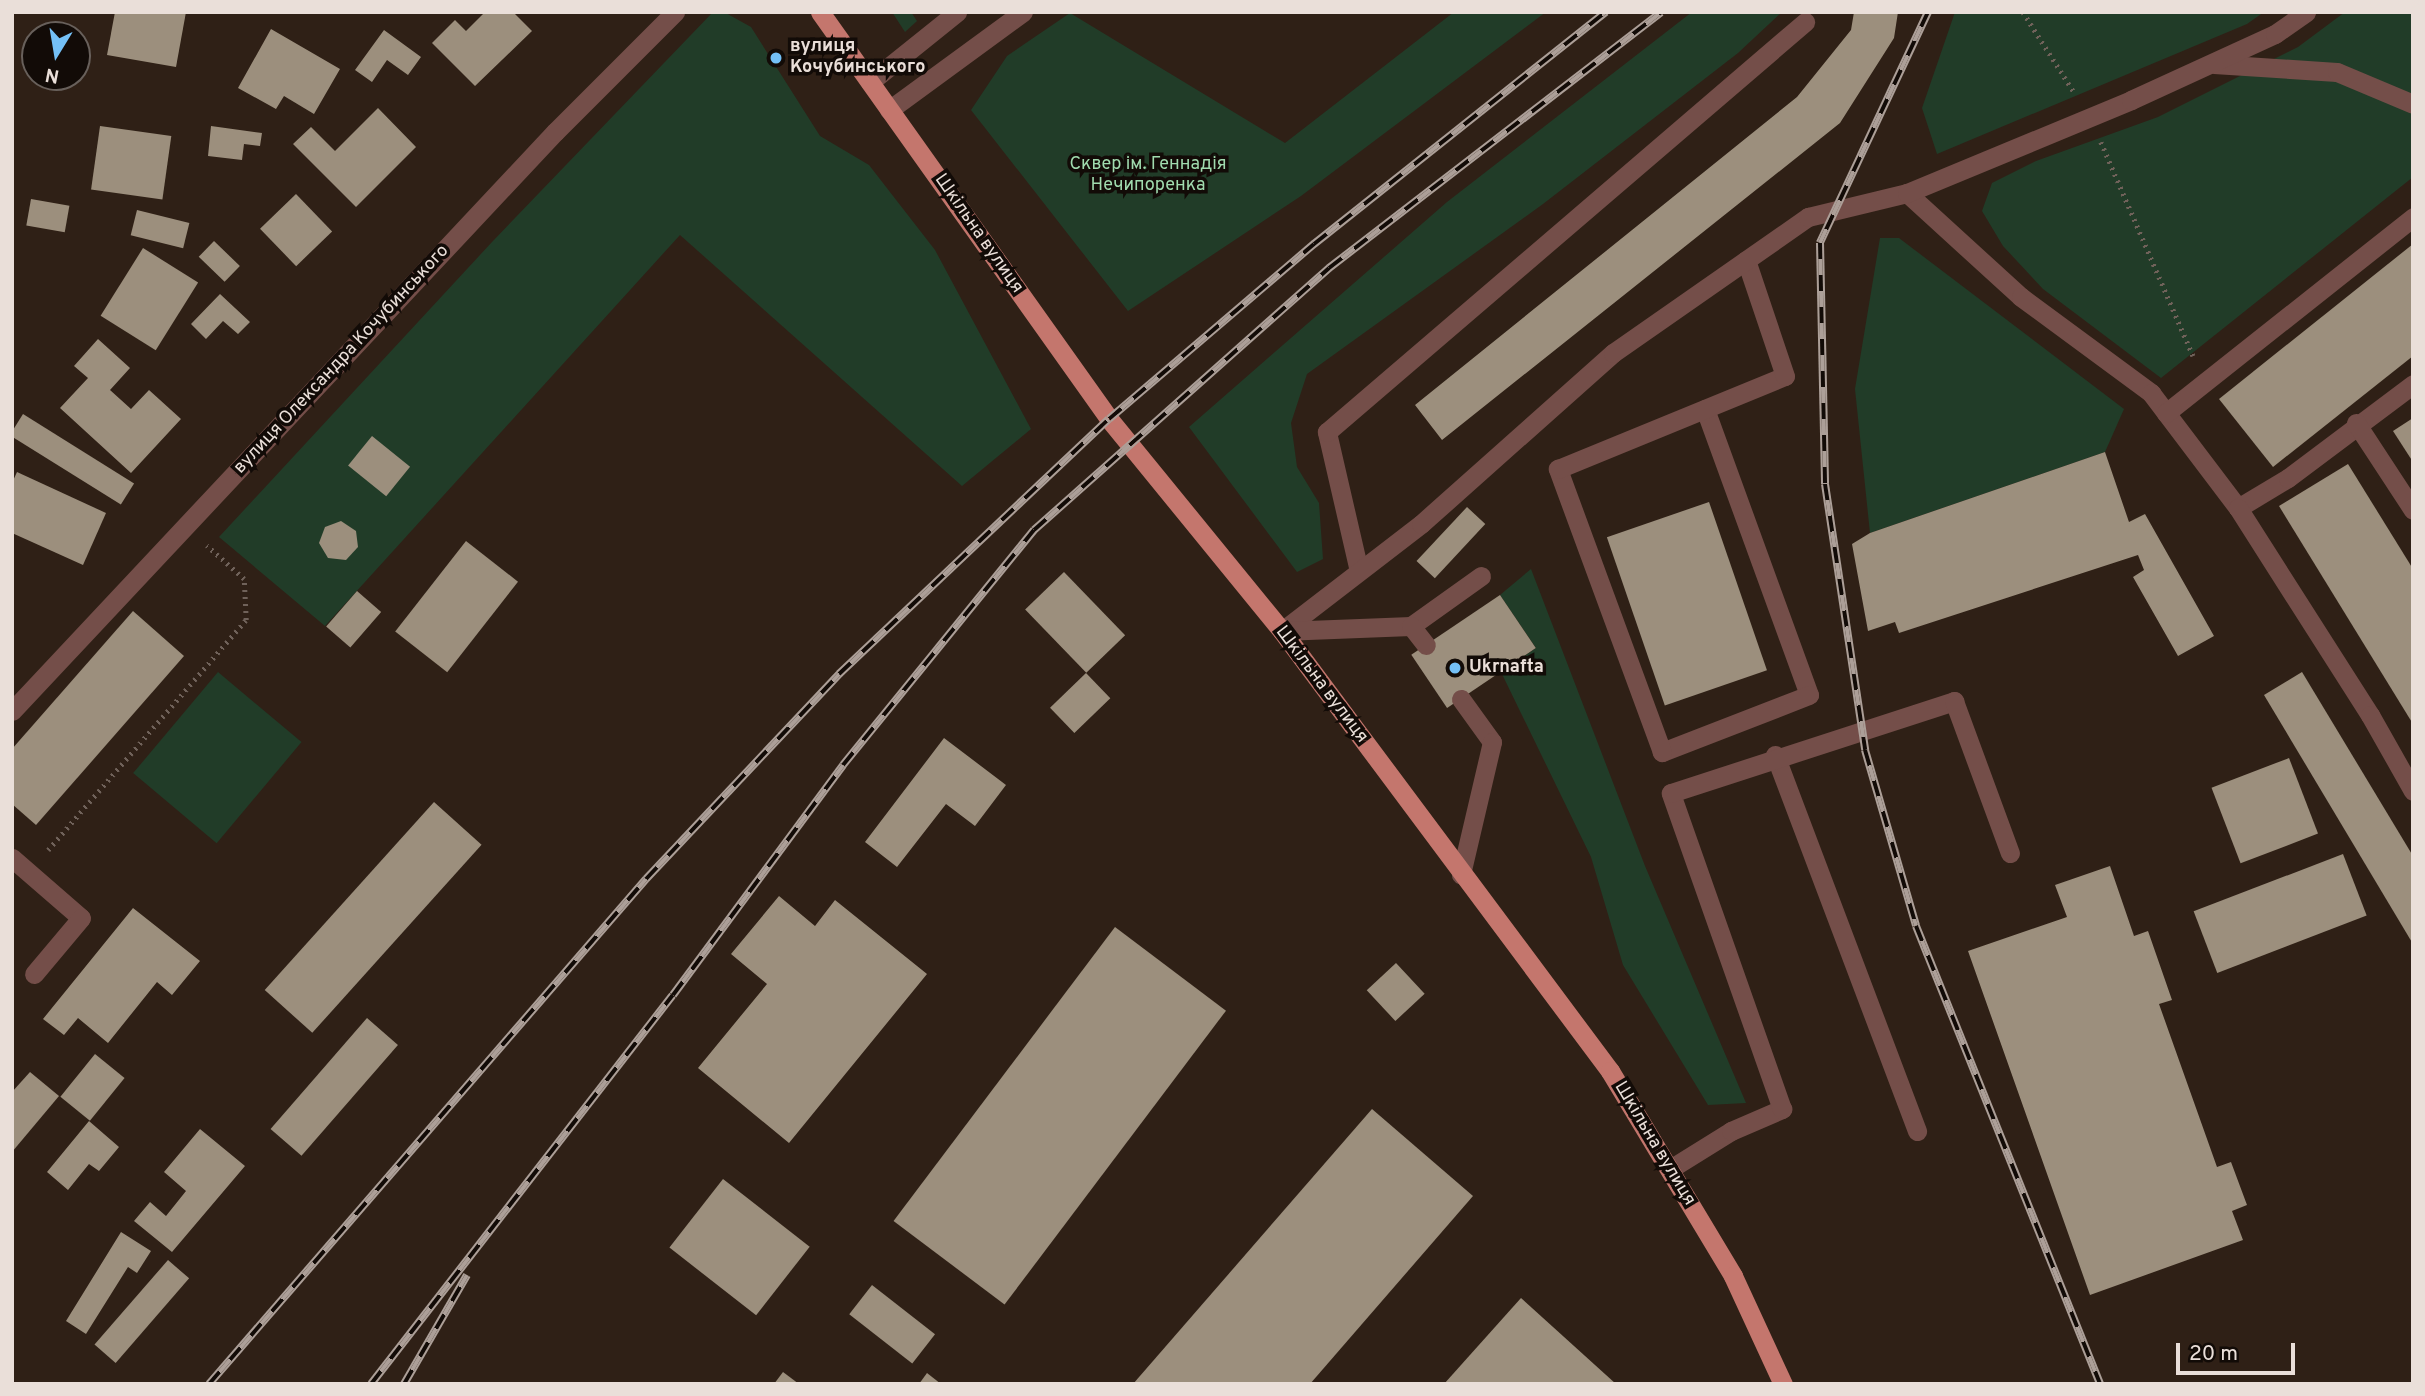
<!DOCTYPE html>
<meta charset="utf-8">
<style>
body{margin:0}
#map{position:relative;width:2425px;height:1396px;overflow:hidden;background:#2f2016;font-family:Overpass,sans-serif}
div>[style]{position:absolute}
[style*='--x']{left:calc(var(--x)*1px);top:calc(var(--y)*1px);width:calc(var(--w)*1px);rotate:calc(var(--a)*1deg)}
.green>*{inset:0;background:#213c28;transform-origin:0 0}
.building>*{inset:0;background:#9c8f7d;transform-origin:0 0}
.path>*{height:4.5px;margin-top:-2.25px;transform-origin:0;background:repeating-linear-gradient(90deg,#70625a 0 2px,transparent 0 7px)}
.service>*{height:19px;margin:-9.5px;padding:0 9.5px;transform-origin:9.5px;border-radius:9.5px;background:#744e49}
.minor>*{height:19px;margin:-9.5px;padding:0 9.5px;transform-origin:9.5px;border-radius:9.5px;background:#744e49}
.primary>*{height:19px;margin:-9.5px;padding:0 9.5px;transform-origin:9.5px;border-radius:9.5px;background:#c4766d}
.rail>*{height:8px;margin-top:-4px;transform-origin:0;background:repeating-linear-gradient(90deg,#120b07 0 16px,#ac9f98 0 32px);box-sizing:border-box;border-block:2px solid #ac9f98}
.dots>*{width:19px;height:19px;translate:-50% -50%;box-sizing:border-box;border:4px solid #120b07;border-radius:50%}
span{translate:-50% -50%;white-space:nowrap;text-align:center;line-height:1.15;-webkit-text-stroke:7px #120b07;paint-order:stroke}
.poi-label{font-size:18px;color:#eadfd9;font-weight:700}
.left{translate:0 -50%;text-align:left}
.park-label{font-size:18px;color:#a0dbae}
.street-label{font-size:18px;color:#eadfd9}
.frame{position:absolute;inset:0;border:14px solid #eadfd9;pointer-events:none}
.north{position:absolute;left:21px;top:21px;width:70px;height:70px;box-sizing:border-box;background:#120b07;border:2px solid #68605b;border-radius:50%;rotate:191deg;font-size:19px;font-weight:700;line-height:28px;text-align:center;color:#eadfd9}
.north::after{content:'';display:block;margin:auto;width:24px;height:32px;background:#74c0f6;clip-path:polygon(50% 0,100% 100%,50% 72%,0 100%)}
.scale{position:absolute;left:2176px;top:1343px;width:119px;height:32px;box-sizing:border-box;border:4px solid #eadfd9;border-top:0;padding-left:9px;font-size:21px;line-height:24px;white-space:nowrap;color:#eadfd9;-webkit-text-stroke:5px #120b07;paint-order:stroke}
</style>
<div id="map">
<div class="green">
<i style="clip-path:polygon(713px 12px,724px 12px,751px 27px,820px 136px,869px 165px,935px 250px,1031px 429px,962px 486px,680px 235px,325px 626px,219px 537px,492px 242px)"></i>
<i style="clip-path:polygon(892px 12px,911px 12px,917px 21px,905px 32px)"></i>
<i style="clip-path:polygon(1454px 12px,1546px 12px,1301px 196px,1128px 311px,971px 110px,1007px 56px,1070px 13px,1285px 143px)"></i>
<i style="clip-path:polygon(1692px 12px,1782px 12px,1738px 53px,1543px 204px,1307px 374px,1291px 423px,1297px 467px,1319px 503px,1323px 559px,1297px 572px,1189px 427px,1447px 202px)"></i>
<i style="clip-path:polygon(1955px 12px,2264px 12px,2247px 24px,1937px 154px,1922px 108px)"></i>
<i style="clip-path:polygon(2345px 12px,2413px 12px,2413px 177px,2161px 378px,2043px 289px,2003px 246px,1982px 211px,1992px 183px,2036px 161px,2158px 117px,2298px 47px)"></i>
<i style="clip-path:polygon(1880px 238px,1899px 238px,2124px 409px,2105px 452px,1870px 533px,1855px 389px)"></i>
<i style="clip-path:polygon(1531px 569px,1645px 866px,1746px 1103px,1708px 1105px,1623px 965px,1591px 857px,1501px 672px,1536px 648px,1500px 595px)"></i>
<i style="left:218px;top:672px;width:109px;height:132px;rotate:40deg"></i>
</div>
<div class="building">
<i style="clip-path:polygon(115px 12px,186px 12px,176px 67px,107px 55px)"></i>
<i style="clip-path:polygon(485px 12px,513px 12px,532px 31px,475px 86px,432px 43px,455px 20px,466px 31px)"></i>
<i style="clip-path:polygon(1854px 12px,1898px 12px,1894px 38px,1840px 123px,1442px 440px,1415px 405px,1797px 97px,1851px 30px)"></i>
<i style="clip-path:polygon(271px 29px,340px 69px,314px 114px,284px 96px,276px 109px,238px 88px)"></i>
<i style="clip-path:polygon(384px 30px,421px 57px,408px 75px,387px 60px,372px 82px,355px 70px)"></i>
<i style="clip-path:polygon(378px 108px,416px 147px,356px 207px,293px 144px,311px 127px,335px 151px)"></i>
<i style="left:100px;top:126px;width:72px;height:64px;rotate:8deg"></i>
<i style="clip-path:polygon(211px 126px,262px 133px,260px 146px,244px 144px,242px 160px,208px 156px)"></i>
<i style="left:296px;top:194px;width:52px;height:50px;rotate:46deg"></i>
<i style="left:31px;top:199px;width:39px;height:27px;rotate:10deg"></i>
<i style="left:137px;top:210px;width:54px;height:26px;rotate:14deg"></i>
<i style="left:214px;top:241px;width:36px;height:22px;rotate:44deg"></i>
<i style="clip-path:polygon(2413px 244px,2413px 356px,2273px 467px,2219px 399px)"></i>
<i style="left:143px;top:248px;width:65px;height:80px;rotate:32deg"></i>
<i style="clip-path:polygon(220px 294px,250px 322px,238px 334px,223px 321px,206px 339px,191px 324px)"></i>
<i style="clip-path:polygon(98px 339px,130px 368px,110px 390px,131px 409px,149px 390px,181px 419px,131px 473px,60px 408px,88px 378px,74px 366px)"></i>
<i style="left:23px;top:414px;width:131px;height:25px;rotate:32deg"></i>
<i style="clip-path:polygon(2413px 418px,2413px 462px,2393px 431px)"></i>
<i style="left:372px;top:436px;width:49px;height:38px;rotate:39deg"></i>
<i style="clip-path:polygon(2105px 452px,2129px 522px,2145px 514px,2214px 636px,2178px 656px,2133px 577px,2144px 570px,2138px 555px,1899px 633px,1895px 622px,1868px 631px,1852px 544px,1870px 533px)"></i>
<i style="clip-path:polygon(2348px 464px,2413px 569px,2413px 724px,2279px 506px)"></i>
<i style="clip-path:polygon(17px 472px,106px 513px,83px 565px,12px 533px,12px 483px)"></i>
<i style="left:1709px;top:502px;width:178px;height:108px;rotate:71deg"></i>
<i style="left:1467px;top:507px;width:25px;height:74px;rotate:43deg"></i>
<i style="clip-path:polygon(341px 521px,356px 531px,358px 547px,346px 560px,328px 558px,319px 543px,325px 527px)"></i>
<i style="left:466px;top:541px;width:66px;height:115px;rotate:38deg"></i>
<i style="left:1064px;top:572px;width:88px;height:54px;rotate:46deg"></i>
<i style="left:357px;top:591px;width:32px;height:47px;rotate:41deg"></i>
<i style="left:1500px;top:595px;width:64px;height:107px;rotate:56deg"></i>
<i style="clip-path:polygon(133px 611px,184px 656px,36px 825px,12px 804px,12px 749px)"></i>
<i style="clip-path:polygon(2302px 672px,2413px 856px,2413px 944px,2264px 695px)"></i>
<i style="left:1086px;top:673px;width:35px;height:50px;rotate:46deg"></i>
<i style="clip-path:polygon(944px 738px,1006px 785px,975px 826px,946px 804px,897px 867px,865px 842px)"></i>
<i style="left:2289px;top:758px;width:81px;height:83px;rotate:69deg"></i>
<i style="left:434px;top:802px;width:64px;height:253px;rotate:42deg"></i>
<i style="left:2343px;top:854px;width:66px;height:160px;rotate:69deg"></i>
<i style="clip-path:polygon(2110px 866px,2134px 936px,2148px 931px,2172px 1000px,2159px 1004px,2217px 1167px,2231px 1162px,2247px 1205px,2232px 1211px,2243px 1240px,2090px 1295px,1968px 951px,2067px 917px,2055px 885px)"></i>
<i style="clip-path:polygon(779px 896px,815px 926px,835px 900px,927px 974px,789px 1143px,698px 1068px,767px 984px,731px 954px)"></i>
<i style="clip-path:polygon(133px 908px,200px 961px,172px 995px,157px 982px,108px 1043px,78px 1018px,64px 1035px,43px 1019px)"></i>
<i style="left:1115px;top:927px;width:139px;height:368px;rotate:37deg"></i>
<i style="left:1396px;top:963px;width:42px;height:40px;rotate:47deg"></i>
<i style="left:367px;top:1018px;width:41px;height:147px;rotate:41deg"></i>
<i style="left:95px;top:1054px;width:38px;height:55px;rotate:39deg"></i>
<i style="clip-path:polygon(30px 1072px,59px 1096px,12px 1152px,12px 1092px)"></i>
<i style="clip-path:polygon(1372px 1109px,1473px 1196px,1310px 1384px,1133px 1384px)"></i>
<i style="clip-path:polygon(89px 1121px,119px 1147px,99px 1171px,89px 1164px,68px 1190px,47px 1172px)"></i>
<i style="clip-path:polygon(200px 1129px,245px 1166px,172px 1252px,134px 1221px,150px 1202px,166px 1216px,186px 1191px,164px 1172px)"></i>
<i style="left:723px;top:1179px;width:110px;height:87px;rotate:38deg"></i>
<i style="clip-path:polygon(121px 1232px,151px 1251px,137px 1273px,128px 1267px,86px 1334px,66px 1321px)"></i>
<i style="left:168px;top:1260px;width:28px;height:112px;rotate:41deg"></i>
<i style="left:872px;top:1285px;width:80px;height:37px;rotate:38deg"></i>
<i style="clip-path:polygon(1521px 1298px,1616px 1384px,1444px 1384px)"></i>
<i style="clip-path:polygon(783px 1372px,799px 1384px,774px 1384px)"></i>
<i style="clip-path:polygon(927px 1373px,941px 1384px,919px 1384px)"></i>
</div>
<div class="path">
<i style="--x:2023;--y:12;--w:95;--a:57.5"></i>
<i style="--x:2101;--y:142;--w:233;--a:66.7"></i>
<i style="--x:48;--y:850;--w:303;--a:-49.3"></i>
<i style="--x:246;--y:620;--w:41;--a:-92.8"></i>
<i style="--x:244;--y:579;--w:50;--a:-138.3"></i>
</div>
<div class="service">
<i style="--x:2214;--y:64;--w:123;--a:3.7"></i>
<i style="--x:2337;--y:72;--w:82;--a:22.8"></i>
<i style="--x:870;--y:82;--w:112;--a:-38.8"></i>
<i style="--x:889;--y:110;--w:166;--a:-36.2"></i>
<i style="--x:1907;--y:193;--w:154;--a:42.4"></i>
<i style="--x:2021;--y:297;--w:162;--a:36.4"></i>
<i style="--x:2151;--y:393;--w:144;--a:52.9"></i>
<i style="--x:2238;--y:508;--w:58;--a:-31"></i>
<i style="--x:2288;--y:478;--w:156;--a:-36.9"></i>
<i style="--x:1705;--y:409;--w:304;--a:70"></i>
<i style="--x:1809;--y:695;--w:158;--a:158.8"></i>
<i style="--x:1662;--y:752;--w:302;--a:-110.2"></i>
<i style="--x:1558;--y:469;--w:245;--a:-22.3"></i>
<i style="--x:1785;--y:376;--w:122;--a:-108.6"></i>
<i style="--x:2166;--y:413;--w:315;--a:-38.4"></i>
<i style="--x:2356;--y:423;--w:104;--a:56.8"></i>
<i style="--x:2238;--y:508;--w:246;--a:57.5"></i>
<i style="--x:2370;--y:715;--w:87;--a:60.5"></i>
<i style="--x:1359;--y:571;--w:143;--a:-103"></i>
<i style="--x:1327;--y:432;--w:630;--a:-40.62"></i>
<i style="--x:1411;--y:626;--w:86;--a:-35.5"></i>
<i style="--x:1282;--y:631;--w:175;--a:-37.6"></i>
<i style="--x:1421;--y:524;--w:257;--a:-41.7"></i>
<i style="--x:1613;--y:353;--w:238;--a:-34.9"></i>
<i style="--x:1808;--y:217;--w:102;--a:-13.6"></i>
<i style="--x:1907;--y:193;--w:243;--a:-22.5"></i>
<i style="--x:2131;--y:100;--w:158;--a:-24.6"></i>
<i style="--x:2275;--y:34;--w:38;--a:-35"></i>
<i style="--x:1282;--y:631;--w:129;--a:-2.2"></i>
<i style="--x:1411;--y:626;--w:24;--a:52"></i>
<i style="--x:1461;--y:699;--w:53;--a:54.2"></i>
<i style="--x:1492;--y:742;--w:136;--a:103.2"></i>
<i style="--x:1775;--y:755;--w:402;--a:69.3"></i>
<i style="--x:12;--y:858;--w:91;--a:41"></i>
<i style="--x:81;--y:918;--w:73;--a:130"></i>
<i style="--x:1670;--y:1169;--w:72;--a:-31.9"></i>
<i style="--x:1731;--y:1131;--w:56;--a:-23.3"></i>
<i style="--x:1782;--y:1109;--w:335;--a:-109.4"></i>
<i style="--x:1671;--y:793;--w:298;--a:-18"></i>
<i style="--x:1954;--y:701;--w:162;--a:69.8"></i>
</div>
<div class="minor">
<i style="--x:12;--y:711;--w:794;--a:-46.84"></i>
<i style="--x:555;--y:132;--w:170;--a:-45"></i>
</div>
<div class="primary">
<i style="--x:820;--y:12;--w:499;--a:54.6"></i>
<i style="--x:1109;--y:419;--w:274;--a:50.8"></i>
<i style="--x:1282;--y:631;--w:549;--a:53.3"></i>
<i style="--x:1610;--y:1071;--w:239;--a:59"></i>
<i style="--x:1733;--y:1276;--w:119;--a:65.2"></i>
</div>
<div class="rail">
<i style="--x:1928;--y:12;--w:255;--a:115.1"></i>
<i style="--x:1820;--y:243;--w:241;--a:88.8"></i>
<i style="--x:1825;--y:484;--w:269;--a:81.4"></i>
<i style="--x:1865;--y:750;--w:183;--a:73.8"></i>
<i style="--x:1916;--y:926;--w:494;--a:68.1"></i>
<i style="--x:209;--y:1384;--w:668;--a:-49.13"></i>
<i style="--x:646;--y:879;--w:282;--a:-46.7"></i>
<i style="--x:839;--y:674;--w:371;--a:-43.4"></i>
<i style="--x:1109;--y:419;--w:270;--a:-40.5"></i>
<i style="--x:1314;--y:244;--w:373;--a:-38.5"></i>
<i style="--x:371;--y:1384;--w:492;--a:-52.2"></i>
<i style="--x:673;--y:995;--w:286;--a:-53.5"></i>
<i style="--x:843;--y:765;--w:303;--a:-50.9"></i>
<i style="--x:1034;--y:530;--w:395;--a:-41.6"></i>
<i style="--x:1329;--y:268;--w:419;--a:-37.6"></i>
<i style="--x:404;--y:1384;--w:126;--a:-60"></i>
</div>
<div class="dots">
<i style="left:776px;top:58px;background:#74c0f6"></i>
<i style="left:1455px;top:668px;background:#74c0f6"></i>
</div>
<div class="poi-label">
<span class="left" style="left:790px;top:58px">вулиця<br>Кочубинського</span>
<span class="left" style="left:1469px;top:668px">Ukrnafta</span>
</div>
<div class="park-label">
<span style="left:1148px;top:176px">Сквер ім. Геннадія<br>Нечипоренка</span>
</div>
<div class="street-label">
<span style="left:978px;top:234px;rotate:55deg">Шкільна вулиця</span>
<span style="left:342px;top:360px;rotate:-47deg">вулиця Олександра Кочубинського</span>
<span style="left:1321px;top:685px;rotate:53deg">Шкільна вулиця</span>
<span style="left:1654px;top:1144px;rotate:59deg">Шкільна вулиця</span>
</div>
<div class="frame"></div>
<div class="north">N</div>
<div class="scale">20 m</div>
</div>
